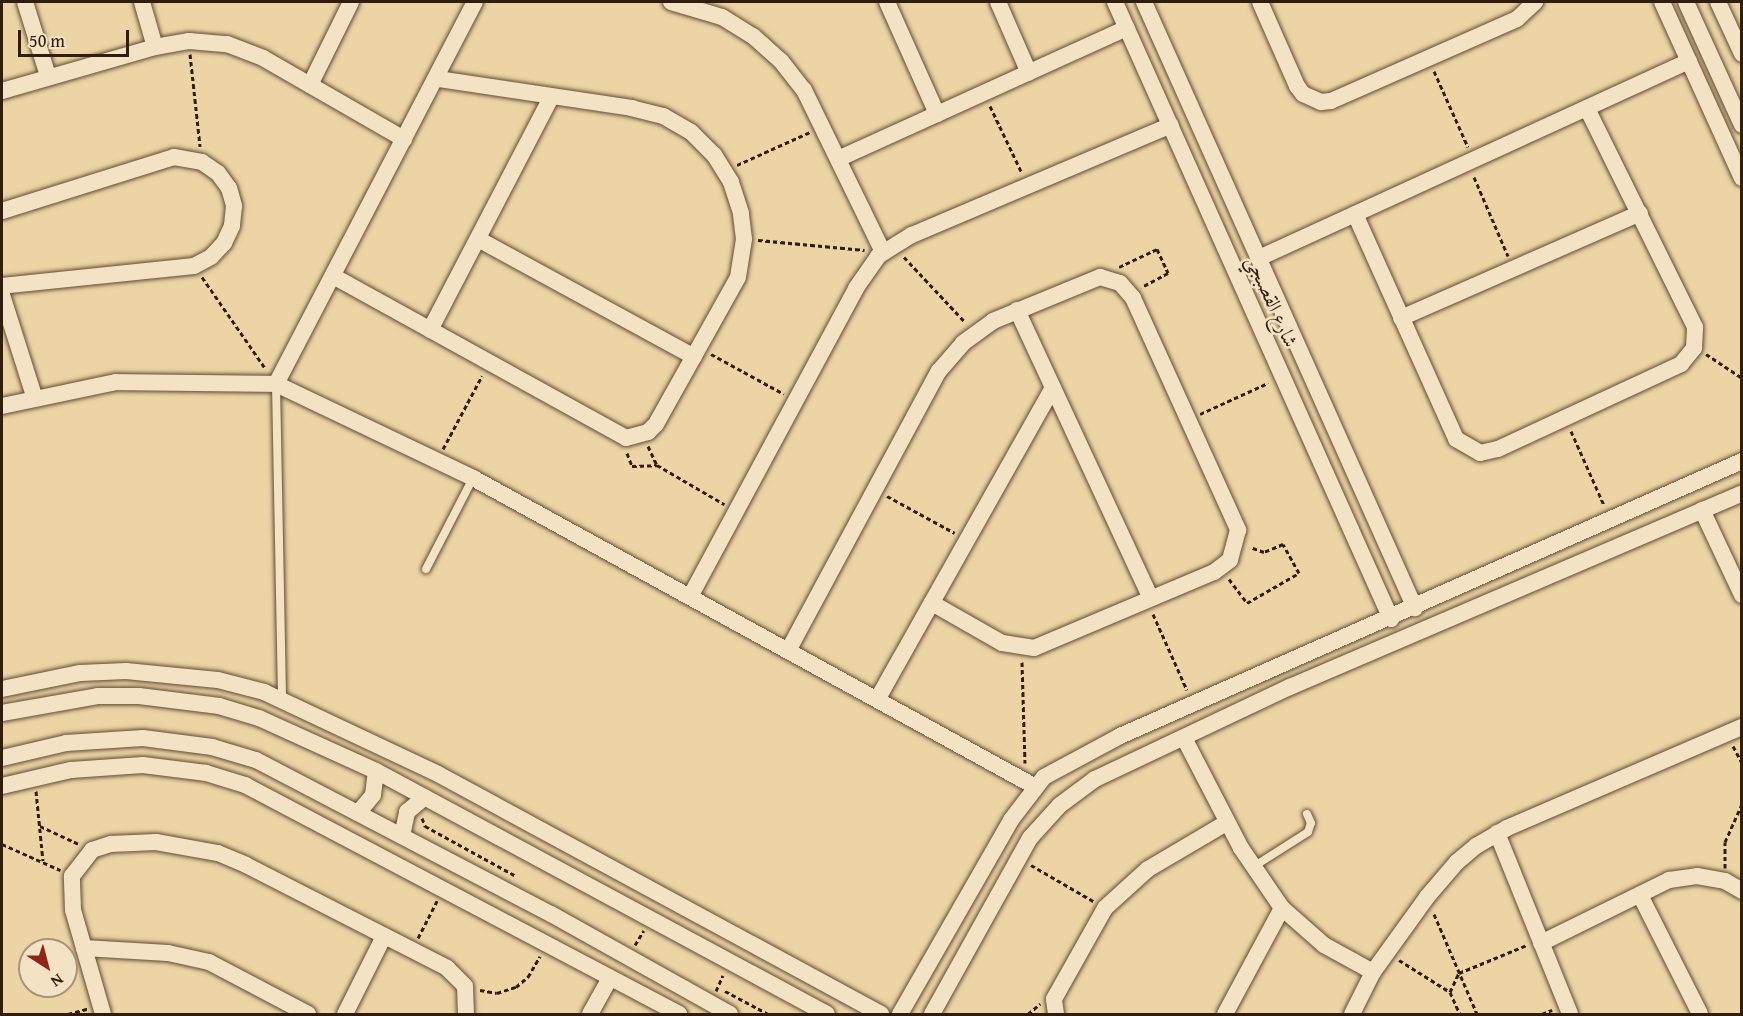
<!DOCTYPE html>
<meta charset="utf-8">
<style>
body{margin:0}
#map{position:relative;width:1743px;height:1016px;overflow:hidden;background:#ecd4a4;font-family:"Gentium Book Plus",Amiri,serif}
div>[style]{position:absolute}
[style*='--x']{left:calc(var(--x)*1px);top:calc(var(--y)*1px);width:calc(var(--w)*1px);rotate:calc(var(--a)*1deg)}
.path>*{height:3px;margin-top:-1.5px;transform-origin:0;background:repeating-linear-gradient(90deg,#311d0f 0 4.5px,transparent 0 7.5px)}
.roads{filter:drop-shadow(0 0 2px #604b34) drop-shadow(0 0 2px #604b34)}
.lane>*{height:8px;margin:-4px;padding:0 4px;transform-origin:4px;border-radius:4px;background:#f3e3c4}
.street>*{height:16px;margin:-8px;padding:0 8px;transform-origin:8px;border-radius:8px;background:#f3e3c4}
span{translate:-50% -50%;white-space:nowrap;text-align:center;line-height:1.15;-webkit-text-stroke:5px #f3e3c4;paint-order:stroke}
.street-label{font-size:20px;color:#311d0f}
.frame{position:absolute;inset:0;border:3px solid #311d0f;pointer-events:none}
.north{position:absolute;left:18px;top:938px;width:60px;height:60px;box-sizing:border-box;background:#f3e3c4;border:2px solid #a5947c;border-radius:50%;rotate:144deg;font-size:16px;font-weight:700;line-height:24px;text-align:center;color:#311d0f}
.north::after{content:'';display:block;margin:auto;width:21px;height:27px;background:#8f2418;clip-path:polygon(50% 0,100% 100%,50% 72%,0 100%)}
.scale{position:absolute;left:18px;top:30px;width:111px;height:27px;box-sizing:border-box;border:3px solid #311d0f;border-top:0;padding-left:8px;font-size:18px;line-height:21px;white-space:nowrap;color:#311d0f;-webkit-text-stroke:4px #f3e3c4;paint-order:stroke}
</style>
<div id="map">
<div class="path">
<i style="--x:190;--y:54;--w:93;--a:83.8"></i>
<i style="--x:1434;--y:71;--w:83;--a:65.9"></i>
<i style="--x:990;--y:106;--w:74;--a:64.5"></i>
<i style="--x:737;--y:165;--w:80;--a:-24.3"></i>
<i style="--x:1474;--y:177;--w:86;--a:66.7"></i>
<i style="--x:758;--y:240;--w:107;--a:5.3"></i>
<i style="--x:904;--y:257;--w:89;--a:46.8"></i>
<i style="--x:1119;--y:267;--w:42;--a:-25.3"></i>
<i style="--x:1157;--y:249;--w:26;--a:65"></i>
<i style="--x:1168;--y:273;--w:30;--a:152"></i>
<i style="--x:202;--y:277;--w:111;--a:55.3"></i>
<i style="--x:711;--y:354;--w:83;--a:28.7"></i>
<i style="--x:1706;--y:354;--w:43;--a:33.7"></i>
<i style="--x:1200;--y:414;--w:75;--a:-24.5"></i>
<i style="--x:1571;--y:431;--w:81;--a:66"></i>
<i style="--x:648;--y:446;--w:21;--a:65"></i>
<i style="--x:657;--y:465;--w:78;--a:30.2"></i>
<i style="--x:443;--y:449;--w:83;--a:-61.9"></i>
<i style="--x:627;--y:453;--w:14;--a:69"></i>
<i style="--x:632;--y:466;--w:25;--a:-2"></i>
<i style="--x:887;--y:496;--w:77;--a:28.6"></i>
<i style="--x:1229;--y:579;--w:30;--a:53"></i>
<i style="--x:1247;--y:603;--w:60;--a:-30"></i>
<i style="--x:1299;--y:573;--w:33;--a:-119"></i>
<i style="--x:1283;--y:544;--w:21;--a:157"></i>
<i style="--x:1264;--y:552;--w:15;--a:-160"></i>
<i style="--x:1153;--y:614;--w:83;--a:65.9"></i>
<i style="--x:1022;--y:662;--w:101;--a:88.3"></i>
<i style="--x:1733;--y:746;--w:19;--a:62"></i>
<i style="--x:36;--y:791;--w:70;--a:84.3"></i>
<i style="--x:422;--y:818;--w:9;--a:69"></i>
<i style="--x:425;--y:826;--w:102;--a:28.8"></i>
<i style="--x:40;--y:826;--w:43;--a:24.8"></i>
<i style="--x:2;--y:844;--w:64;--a:24.1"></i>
<i style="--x:1031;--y:865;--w:72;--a:30.1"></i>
<i style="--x:1725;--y:868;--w:26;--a:-90"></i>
<i style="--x:1725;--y:842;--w:42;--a:-65.9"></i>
<i style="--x:1434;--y:914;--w:109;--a:66.7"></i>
<i style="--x:418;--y:938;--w:42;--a:-62.8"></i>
<i style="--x:635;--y:945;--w:17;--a:-59"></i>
<i style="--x:1399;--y:960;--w:60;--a:32.1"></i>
<i style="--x:1450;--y:992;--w:24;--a:66"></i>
<i style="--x:480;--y:990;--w:17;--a:10"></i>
<i style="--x:497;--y:993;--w:20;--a:-18"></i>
<i style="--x:516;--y:987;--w:16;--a:-40"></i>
<i style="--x:528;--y:977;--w:24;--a:-60"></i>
<i style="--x:716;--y:991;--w:17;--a:-66"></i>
<i style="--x:725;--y:991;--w:49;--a:28.1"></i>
<i style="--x:1450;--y:992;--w:21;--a:-65"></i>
<i style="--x:1459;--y:973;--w:74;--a:-22.4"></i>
<i style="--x:68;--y:1014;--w:20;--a:-15"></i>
<i style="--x:1028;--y:1014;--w:16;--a:-40"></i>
<i style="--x:1542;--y:1014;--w:11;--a:-22"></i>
</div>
<div class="roads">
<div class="lane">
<i style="--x:276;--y:384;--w:315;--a:88.9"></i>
<i style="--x:426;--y:569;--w:102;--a:-62.7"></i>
<i style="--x:1253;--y:867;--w:65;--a:-32.5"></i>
<i style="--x:1308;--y:832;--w:9;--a:-72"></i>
<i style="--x:1311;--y:823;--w:10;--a:-114"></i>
</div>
<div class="street">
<i style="--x:25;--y:2;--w:77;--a:72.7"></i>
<i style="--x:142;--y:2;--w:47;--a:73.9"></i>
<i style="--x:671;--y:2;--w:53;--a:16.4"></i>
<i style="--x:722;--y:17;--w:36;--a:32"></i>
<i style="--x:753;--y:36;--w:38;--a:42"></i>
<i style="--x:781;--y:61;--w:37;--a:52"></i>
<i style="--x:804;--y:90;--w:180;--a:64"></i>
<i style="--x:887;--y:2;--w:123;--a:65.9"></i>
<i style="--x:998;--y:2;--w:77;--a:66.4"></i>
<i style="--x:1115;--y:2;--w:676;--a:65.9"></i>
<i style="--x:1144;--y:2;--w:664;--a:65.91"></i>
<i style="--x:1260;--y:2;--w:92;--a:66.2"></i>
<i style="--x:1297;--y:86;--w:10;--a:53"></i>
<i style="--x:1303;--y:94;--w:20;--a:24"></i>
<i style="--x:1321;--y:102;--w:10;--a:-6"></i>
<i style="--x:1331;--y:101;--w:203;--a:-23.8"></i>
<i style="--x:1517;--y:19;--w:25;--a:-43"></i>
<i style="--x:1662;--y:2;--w:193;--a:65.6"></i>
<i style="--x:1686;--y:2;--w:135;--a:65.5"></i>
<i style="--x:1718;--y:2;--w:57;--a:65.2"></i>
<i style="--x:310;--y:85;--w:93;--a:-63.7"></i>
<i style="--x:2;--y:91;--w:159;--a:-16"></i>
<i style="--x:155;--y:47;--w:35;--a:-10"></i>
<i style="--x:189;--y:41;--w:38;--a:5"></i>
<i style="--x:227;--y:44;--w:39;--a:21"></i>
<i style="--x:263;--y:58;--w:163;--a:29.9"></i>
<i style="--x:838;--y:159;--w:317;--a:-24.4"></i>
<i style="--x:2;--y:211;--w:180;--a:-17.4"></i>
<i style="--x:174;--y:157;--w:28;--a:10"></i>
<i style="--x:202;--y:162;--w:19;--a:35"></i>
<i style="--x:218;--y:173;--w:19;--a:54"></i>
<i style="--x:229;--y:188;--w:19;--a:74"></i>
<i style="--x:234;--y:206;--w:20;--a:96"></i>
<i style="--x:232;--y:226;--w:19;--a:115"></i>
<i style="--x:224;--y:243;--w:19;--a:133"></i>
<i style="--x:211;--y:257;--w:19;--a:152"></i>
<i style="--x:194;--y:266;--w:193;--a:174.1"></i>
<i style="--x:1355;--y:214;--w:247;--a:65.8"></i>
<i style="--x:1456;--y:439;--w:28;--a:30"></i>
<i style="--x:1480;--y:453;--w:18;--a:-13"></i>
<i style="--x:1498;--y:449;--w:202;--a:-24.9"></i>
<i style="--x:1681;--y:364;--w:21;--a:-51"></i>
<i style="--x:1694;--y:348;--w:21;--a:-87"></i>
<i style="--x:1695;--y:327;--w:244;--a:-116.3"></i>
<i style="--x:478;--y:239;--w:246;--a:28.6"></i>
<i style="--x:1259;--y:258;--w:473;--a:-24.6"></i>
<i style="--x:333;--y:276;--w:335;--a:28.9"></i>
<i style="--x:626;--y:438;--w:23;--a:-15"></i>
<i style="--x:648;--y:432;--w:11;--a:-45"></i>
<i style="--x:656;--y:424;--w:168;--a:-60.8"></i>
<i style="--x:738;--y:277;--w:38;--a:-81"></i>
<i style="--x:744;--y:239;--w:26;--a:-97"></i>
<i style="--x:741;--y:213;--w:33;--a:-108"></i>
<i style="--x:731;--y:182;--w:32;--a:-122"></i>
<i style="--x:714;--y:155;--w:33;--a:-135"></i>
<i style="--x:691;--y:132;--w:32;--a:-150"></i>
<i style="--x:663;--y:116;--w:32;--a:-166"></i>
<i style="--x:632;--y:108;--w:197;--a:-171.5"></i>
<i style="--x:2;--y:295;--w:106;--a:72.4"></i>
<i style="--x:1017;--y:310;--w:316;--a:65.1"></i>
<i style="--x:1401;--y:318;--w:261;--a:-23.7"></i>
<i style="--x:430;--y:330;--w:262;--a:-62.5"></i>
<i style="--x:276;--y:384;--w:431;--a:-62.5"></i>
<i style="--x:2;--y:406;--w:116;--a:-11.9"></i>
<i style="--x:116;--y:382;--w:160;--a:0.7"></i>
<i style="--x:276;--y:384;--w:218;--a:25.5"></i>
<i style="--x:473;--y:478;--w:640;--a:28.77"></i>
<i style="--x:1702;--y:510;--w:94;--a:64.8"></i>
<i style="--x:691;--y:595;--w:349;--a:-61.7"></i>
<i style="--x:856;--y:288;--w:39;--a:-55"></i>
<i style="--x:878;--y:256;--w:40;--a:-32"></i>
<i style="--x:912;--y:235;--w:281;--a:-23"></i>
<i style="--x:789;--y:649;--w:316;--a:-61.7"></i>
<i style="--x:939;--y:371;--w:37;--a:-49"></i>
<i style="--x:963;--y:343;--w:37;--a:-36"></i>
<i style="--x:993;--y:321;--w:116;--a:-22.4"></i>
<i style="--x:1100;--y:277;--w:21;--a:17"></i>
<i style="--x:1120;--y:283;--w:20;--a:49"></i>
<i style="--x:1133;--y:298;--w:255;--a:65.6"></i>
<i style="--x:1238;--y:530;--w:31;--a:105"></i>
<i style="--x:1230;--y:560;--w:20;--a:143"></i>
<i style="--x:1214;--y:572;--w:195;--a:157.1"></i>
<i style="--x:1034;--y:648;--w:32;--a:-171"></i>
<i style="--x:1002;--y:643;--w:81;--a:-150.3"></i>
<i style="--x:2;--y:689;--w:80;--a:-11.6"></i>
<i style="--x:80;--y:673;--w:46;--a:-2.5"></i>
<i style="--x:126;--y:671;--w:92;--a:5.6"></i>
<i style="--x:218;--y:680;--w:48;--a:14.6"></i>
<i style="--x:264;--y:692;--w:192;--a:25.2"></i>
<i style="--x:438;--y:774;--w:504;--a:28.45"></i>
<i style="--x:878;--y:698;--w:356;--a:-60.6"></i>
<i style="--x:2;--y:713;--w:97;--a:-10"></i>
<i style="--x:98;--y:696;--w:41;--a:0"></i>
<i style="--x:139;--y:696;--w:81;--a:7.1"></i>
<i style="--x:219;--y:706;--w:42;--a:16.7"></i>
<i style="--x:259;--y:718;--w:128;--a:24.4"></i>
<i style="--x:376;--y:771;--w:512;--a:28.32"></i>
<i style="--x:1184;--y:738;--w:124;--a:62.6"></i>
<i style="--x:1241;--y:848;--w:73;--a:55.7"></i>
<i style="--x:1282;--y:908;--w:56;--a:41.4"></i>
<i style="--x:1324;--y:945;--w:56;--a:28.9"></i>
<i style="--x:2;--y:758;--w:66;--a:-13.2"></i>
<i style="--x:66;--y:743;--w:77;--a:-3.7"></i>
<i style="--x:143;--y:738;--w:70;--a:7.4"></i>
<i style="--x:212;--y:747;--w:46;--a:16.5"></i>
<i style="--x:256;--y:760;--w:333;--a:27.6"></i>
<i style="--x:551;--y:914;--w:205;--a:29.2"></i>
<i style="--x:2;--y:786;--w:71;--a:-13.1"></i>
<i style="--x:71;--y:770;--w:72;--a:-4"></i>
<i style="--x:143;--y:765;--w:64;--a:7.2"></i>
<i style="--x:206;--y:773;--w:41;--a:17.1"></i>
<i style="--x:245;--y:785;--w:491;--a:27.8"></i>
<i style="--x:358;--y:813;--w:23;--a:-50"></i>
<i style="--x:373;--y:795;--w:24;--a:-83"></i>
<i style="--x:1497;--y:833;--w:195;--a:68"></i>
<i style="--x:402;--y:836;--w:25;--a:-78"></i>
<i style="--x:407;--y:812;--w:23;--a:-40"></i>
<i style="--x:1640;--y:895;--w:133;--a:63.2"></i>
<i style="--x:1541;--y:943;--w:143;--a:-26.2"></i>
<i style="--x:1669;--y:880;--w:28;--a:-8"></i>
<i style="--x:1697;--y:876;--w:28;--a:10"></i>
<i style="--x:1725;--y:881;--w:20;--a:30"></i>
<i style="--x:84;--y:948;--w:84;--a:3.4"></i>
<i style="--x:168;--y:953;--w:42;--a:12.4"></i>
<i style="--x:209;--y:962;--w:112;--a:27.7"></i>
<i style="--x:103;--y:1014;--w:108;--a:-106.1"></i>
<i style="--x:73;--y:910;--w:34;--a:-92"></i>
<i style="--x:72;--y:876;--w:33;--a:-52"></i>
<i style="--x:92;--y:850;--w:20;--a:-18"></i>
<i style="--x:111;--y:844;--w:45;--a:-2.5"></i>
<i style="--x:156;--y:842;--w:63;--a:10.1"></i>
<i style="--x:218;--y:853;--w:30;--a:23"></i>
<i style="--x:246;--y:865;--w:226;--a:27.1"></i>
<i style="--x:447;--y:968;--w:25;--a:45"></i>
<i style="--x:465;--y:986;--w:28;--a:88"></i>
<i style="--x:345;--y:1014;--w:87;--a:-63.4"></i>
<i style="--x:590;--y:1014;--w:41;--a:-60.9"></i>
<i style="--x:900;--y:1014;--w:224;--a:-60.2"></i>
<i style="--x:1011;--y:820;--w:54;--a:-52.5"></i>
<i style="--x:1044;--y:777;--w:86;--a:-28.3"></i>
<i style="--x:1120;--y:736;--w:680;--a:-23.85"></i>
<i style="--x:932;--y:1014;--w:201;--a:-60.9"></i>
<i style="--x:1030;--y:838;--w:45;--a:-47.7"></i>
<i style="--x:1060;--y:805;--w:44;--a:-36.6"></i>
<i style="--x:1095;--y:779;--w:216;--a:-25.3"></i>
<i style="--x:1290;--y:687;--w:492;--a:-23.2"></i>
<i style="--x:1056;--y:1014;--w:15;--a:-98"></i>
<i style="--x:1054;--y:999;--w:104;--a:-60.7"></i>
<i style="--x:1105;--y:908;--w:58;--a:-42.2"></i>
<i style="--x:1148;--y:869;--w:91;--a:-30.5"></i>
<i style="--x:1225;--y:1014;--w:120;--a:-61.7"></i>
<i style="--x:1352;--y:1014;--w:47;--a:-63.4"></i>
<i style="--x:1373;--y:972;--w:92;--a:-54.2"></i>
<i style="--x:1427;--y:897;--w:46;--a:-49.4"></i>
<i style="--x:1457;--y:862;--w:25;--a:-40"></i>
<i style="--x:1476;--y:846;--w:36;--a:-30"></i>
<i style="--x:1507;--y:828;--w:256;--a:-23.3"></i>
</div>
</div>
<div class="street-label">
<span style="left:1273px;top:301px;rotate:66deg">شارع القصبجي</span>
</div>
<div class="frame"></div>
<div class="north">N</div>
<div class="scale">50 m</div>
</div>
